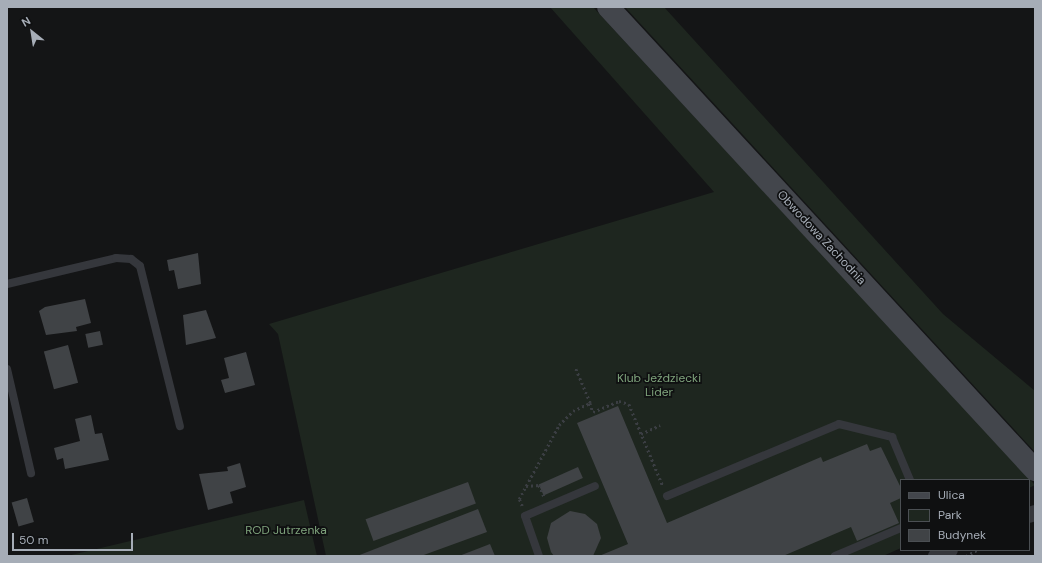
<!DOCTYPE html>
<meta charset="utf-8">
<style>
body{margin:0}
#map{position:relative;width:1042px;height:563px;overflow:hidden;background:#141516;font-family:"DM Sans",sans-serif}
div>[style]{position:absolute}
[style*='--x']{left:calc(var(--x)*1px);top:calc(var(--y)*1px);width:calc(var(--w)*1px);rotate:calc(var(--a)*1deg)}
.green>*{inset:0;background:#1e261f}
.building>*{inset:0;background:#404346;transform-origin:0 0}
.path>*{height:2.5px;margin-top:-1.25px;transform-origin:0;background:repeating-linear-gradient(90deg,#3b3e43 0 2px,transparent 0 5px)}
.lane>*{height:8px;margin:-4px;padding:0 4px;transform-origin:4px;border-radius:4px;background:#35373c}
.street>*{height:16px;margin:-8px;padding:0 8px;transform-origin:8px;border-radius:8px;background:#35373c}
.secondary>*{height:22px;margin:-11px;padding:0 11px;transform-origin:11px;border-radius:11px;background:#43464c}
span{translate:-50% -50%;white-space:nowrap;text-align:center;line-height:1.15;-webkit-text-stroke:3.5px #0f1011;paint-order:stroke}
.street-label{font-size:12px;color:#a6adb7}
.park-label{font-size:12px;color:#7fa37c}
.frame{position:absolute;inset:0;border:8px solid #a6adb7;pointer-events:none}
.legend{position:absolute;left:900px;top:479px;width:130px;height:72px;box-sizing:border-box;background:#0f1011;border:1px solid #4b4f53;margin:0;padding:5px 7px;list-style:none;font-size:12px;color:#a6adb7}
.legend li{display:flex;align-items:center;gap:8px;height:20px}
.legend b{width:20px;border:1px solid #4b4f53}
.north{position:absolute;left:12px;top:12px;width:40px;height:40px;-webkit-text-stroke:3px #0f1011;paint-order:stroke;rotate:330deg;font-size:11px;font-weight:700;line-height:16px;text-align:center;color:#a6adb7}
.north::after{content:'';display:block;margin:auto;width:14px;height:18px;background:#a6adb7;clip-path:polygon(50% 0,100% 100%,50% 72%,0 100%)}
.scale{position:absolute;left:12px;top:533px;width:121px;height:18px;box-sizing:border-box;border:2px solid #a6adb7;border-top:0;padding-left:5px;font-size:12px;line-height:14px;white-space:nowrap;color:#a6adb7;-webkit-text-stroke:3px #0f1011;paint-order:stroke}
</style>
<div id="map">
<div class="green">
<i style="clip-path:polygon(550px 7px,593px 7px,1035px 485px,1029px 488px,1029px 480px,901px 480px,901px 548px,883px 556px,326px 556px,278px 334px,269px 324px,714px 192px)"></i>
<i style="clip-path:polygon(625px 7px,664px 7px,943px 314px,1035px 391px,1035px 452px)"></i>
<i style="clip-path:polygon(304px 500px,317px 556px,67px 556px)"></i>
</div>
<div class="building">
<i style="clip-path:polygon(198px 253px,201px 284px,178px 289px,174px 270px,169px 271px,167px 260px)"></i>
<i style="clip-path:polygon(85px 299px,91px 323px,76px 327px,77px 331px,46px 335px,39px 311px,45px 307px)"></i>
<i style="clip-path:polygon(206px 310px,216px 338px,186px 345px,183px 315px)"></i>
<i style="left:100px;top:331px;width:14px;height:15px;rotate:78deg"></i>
<i style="left:68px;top:345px;width:39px;height:25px;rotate:75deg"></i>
<i style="clip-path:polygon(246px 352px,255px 385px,225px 393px,221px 380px,229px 378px,224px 358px)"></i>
<i style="clip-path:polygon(618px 406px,667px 523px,821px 457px,823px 462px,867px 444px,870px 451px,881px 447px,901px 488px,901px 498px,890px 503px,899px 523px,857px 541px,851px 527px,783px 556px,599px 556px,628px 544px,577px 423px)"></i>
<i style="clip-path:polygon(91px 415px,95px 434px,102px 433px,109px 460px,65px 469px,63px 458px,57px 460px,54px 448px,80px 441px,75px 419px)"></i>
<i style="clip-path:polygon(240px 463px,246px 487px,230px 492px,233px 503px,208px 510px,199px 474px,228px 471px,227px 467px)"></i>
<i style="left:578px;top:467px;width:12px;height:43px;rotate:66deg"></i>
<i style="left:468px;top:482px;width:23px;height:109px;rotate:70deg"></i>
<i style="left:27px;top:498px;width:25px;height:16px;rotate:74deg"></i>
<i style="clip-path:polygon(478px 509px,487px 532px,421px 556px,357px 556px)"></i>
<i style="clip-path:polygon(570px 511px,585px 514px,597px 524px,601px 538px,593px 556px,554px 556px,551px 552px,547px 538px,551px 523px)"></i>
<i style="clip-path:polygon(490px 544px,495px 556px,459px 556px)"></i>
</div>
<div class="path">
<i style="--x:590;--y:403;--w:9;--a:72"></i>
<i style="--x:593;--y:412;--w:28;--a:-23"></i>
<i style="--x:619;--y:401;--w:10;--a:17"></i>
<i style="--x:629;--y:404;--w:89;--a:67.5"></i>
<i style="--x:641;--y:434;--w:21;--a:-25"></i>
<i style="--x:526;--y:486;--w:13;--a:-4"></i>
<i style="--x:539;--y:485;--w:12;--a:66"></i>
<i style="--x:522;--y:506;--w:8;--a:-113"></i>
<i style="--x:519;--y:499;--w:84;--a:-61.6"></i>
<i style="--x:559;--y:425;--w:20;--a:-45"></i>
<i style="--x:573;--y:411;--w:19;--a:-25"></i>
<i style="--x:590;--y:403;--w:39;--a:-113"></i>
<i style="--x:966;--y:556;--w:13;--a:-29"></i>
</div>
<div class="lane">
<i style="--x:7;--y:284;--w:112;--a:-13.4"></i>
<i style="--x:116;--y:258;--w:15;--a:4"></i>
<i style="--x:131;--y:259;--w:11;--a:38"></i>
<i style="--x:140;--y:266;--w:165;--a:76"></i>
<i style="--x:7;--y:369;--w:107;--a:77"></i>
<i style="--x:667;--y:496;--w:186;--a:-22.7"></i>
<i style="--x:839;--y:424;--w:55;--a:13.8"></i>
<i style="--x:892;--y:437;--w:47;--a:67.3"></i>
<i style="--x:539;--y:556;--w:42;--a:-109.3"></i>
<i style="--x:525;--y:516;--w:76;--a:-23.2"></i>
<i style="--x:835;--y:556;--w:72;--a:-23"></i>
</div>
<div class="street">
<i style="--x:1029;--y:515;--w:6;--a:-18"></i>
<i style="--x:936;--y:556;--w:15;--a:-23"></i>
</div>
<div class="secondary">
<i style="--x:608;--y:7;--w:630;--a:47.32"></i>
</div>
<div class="street-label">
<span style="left:821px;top:238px;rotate:47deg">Obwodowa Zachodnia</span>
</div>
<div class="park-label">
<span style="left:659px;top:386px">Klub Jeździecki<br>Lider</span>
<span style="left:286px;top:531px">ROD Jutrzenka</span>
</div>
<div class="frame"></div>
<ul class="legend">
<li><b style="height:5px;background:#43464c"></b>Ulica</li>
<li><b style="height:11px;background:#1e261f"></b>Park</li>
<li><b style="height:11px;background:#404346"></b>Budynek</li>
</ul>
<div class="north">N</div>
<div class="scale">50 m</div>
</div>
